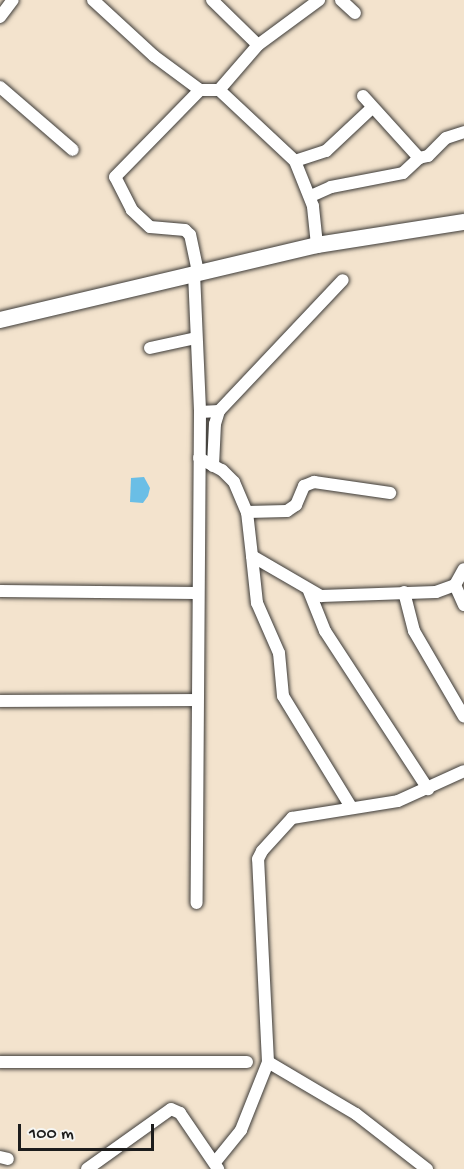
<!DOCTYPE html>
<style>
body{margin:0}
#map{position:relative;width:464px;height:1169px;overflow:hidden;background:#f3e3cd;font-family:"Gochi Hand",sans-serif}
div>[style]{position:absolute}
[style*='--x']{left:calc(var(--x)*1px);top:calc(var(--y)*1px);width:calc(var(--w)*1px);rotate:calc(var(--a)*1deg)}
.water>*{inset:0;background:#6abee6}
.roads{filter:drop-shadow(0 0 2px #3c3a37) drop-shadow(0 0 2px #3c3a37)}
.minor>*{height:12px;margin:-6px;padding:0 6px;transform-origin:6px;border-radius:6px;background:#fff}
.major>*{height:16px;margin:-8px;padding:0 8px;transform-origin:8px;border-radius:8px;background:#fff}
span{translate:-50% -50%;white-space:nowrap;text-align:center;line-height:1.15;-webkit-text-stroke:6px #f6f6f2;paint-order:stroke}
.scale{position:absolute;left:18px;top:1124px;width:136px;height:27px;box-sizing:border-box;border:3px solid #1c1c1c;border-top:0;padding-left:8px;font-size:18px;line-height:21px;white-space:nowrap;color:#1c1c1c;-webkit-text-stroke:4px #f6f6f2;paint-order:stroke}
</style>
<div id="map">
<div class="water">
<i style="clip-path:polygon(144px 477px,150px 488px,148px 496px,143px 503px,130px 502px,131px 478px)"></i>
</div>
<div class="roads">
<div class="minor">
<i style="--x:93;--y:0;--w:83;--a:42.6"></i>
<i style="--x:154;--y:56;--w:57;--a:36.5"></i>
<i style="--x:200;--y:90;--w:19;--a:0"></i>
<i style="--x:212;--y:0;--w:64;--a:44.4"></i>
<i style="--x:341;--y:0;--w:19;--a:43"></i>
<i style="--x:0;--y:17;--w:21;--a:-53"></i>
<i style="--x:0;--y:87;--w:96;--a:40.8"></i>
<i style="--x:363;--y:96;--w:84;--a:47.9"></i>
<i style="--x:419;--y:158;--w:9;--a:-13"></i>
<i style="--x:428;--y:156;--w:25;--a:-45"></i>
<i style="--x:446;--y:138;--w:19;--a:-18"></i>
<i style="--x:295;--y:161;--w:33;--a:-18"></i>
<i style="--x:326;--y:151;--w:63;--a:-43.1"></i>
<i style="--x:311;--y:196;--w:22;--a:-24"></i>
<i style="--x:331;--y:187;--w:73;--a:-11"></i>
<i style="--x:403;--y:173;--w:22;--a:-43"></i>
<i style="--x:317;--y:245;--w:39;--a:-96"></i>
<i style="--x:313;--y:206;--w:48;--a:-111.8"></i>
<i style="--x:295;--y:161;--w:104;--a:-136.9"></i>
<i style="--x:219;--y:90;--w:60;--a:-49.1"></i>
<i style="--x:258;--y:45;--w:76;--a:-36.4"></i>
<i style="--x:198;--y:272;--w:38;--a:-102"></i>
<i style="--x:190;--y:235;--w:7;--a:-135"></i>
<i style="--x:185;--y:230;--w:35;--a:-175"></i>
<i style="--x:150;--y:227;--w:25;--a:-137"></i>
<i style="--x:132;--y:210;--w:37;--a:-117"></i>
<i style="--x:115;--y:177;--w:122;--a:-45.7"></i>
<i style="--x:194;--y:273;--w:139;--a:87.5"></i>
<i style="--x:200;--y:412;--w:491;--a:90.4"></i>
<i style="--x:150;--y:348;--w:47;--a:-12.3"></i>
<i style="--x:200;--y:412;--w:19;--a:-3"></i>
<i style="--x:219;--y:411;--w:180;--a:-46.6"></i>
<i style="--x:199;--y:458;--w:26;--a:28"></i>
<i style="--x:222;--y:470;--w:17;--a:45"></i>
<i style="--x:234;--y:482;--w:33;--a:67"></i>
<i style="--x:247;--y:512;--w:44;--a:83.5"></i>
<i style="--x:213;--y:466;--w:42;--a:-87.3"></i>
<i style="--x:215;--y:424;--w:14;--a:-73"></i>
<i style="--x:247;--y:512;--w:40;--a:-1.4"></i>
<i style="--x:287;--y:511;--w:11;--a:-34"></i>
<i style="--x:296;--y:505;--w:21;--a:-67"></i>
<i style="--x:304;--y:486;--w:11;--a:-22"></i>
<i style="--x:314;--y:482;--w:77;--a:8.2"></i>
<i style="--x:455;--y:585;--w:22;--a:66"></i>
<i style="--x:0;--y:591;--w:196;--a:0.6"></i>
<i style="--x:309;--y:591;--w:43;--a:68.2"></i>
<i style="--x:325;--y:631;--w:189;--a:56.9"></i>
<i style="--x:404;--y:592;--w:40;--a:75.6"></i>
<i style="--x:414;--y:631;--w:99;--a:59.8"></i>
<i style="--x:0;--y:701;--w:197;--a:-0.3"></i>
<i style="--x:351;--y:807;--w:130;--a:-121.5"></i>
<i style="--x:283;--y:696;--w:43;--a:-95.3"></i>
<i style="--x:279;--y:653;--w:55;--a:-113.7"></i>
<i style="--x:257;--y:603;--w:47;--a:-96.1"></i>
<i style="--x:252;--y:556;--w:80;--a:30.1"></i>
<i style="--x:321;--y:596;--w:115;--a:-2"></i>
<i style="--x:436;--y:592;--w:20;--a:-20"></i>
<i style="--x:455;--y:585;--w:18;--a:-61"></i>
<i style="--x:0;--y:1062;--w:247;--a:0"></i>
<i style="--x:268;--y:1062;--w:102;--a:30.6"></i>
<i style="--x:356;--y:1114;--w:90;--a:37.8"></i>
<i style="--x:0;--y:1157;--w:8;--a:14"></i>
<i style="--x:216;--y:1161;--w:40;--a:-51"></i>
<i style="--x:241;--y:1130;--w:73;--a:-68.3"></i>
<i style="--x:268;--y:1062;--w:203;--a:-92.8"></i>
<i style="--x:258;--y:859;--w:9;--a:-63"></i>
<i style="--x:262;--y:851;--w:45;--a:-47.7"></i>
<i style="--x:292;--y:818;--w:107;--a:-9.1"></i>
<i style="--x:398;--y:801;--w:72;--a:-24.4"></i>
<i style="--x:87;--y:1169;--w:103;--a:-35.5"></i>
<i style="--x:171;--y:1109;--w:10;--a:24"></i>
<i style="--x:180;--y:1113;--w:68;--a:55.8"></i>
</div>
<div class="major">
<i style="--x:0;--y:320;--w:326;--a:-13.3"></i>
<i style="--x:317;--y:245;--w:149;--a:-8.9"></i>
</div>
</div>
<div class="scale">100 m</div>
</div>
